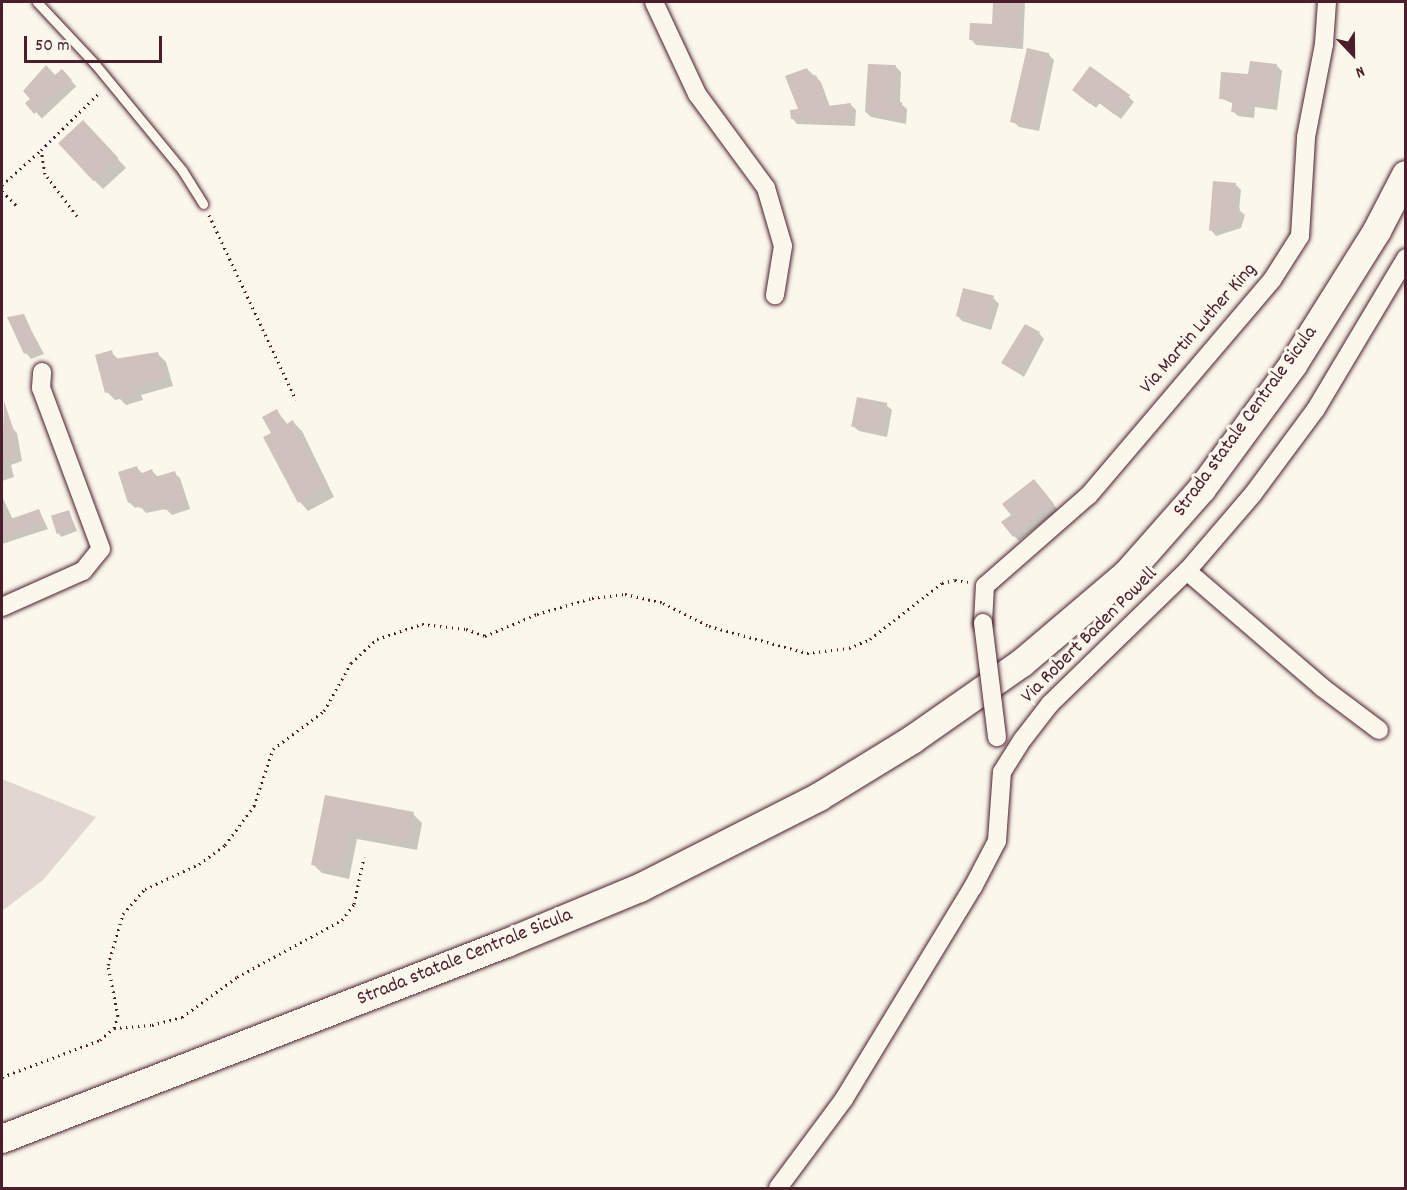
<!DOCTYPE html>
<style>
body{margin:0}
#map{position:relative;width:1407px;height:1190px;overflow:hidden;background:#fbf7ec;font-family:Dekko,sans-serif}
div>[style]{position:absolute}
[style*='--x']{left:calc(var(--x)*1px);top:calc(var(--y)*1px);width:calc(var(--w)*1px);rotate:calc(var(--a)*1deg)}
.green>*{inset:0;background:#e2d7d0}
.shadow>*{inset:0;background:#0003;transform-origin:0 0}
.building>*{inset:0;background:#cfc2bc;transform-origin:0 0}
.path>*{height:3px;margin-top:-1.5px;transform-origin:0;background:repeating-linear-gradient(90deg,#4a1f2b 0 1.5px,transparent 0 6px)}
.roads{filter:drop-shadow(0 0 2px #4a1f2b) drop-shadow(0 0 2px #4a1f2b)}
.service>*{height:9px;margin:-4.5px;padding:0 4.5px;transform-origin:4.5px;border-radius:4.5px;background:#fbf7ec}
.minor>*{height:18px;margin:-9px;padding:0 9px;transform-origin:9px;border-radius:9px;background:#fbf7ec}
.primary>*{height:28px;margin:-14px;padding:0 14px;transform-origin:14px;border-radius:14px;background:#fbf7ec}
.bridges{filter:drop-shadow(0 0 2px #4a1f2b) drop-shadow(0 0 2px #4a1f2b)}
.minor-bridge>*{height:18px;margin:-9px;padding:0 9px;transform-origin:9px;border-radius:9px;background:#fbf7ec}
span{translate:-50% -50%;white-space:nowrap;text-align:center;line-height:1.15;-webkit-text-stroke:6px #fbf7ec;paint-order:stroke}
.street-label{font-size:20px;color:#4a1f2b}
.frame{position:absolute;inset:0;border:3px solid #4a1f2b;pointer-events:none}
.north{position:absolute;left:1323px;top:24px;width:60px;height:60px;-webkit-text-stroke:4px #fbf7ec;paint-order:stroke;rotate:158deg;font-size:16px;font-weight:700;line-height:24px;text-align:center;color:#4a1f2b}
.north::after{content:'';display:block;margin:auto;width:21px;height:27px;background:#4a1f2b;clip-path:polygon(50% 0,100% 100%,50% 72%,0 100%)}
.scale{position:absolute;left:24px;top:36px;width:138px;height:27px;box-sizing:border-box;border:3px solid #4a1f2b;border-top:0;padding-left:8px;font-size:18px;line-height:21px;white-space:nowrap;color:#4a1f2b;-webkit-text-stroke:4px #fbf7ec;paint-order:stroke}
</style>
<div id="map">
<div class="green">
<i style="clip-path:polygon(2px 779px,96px 817px,43px 880px,2px 911px)"></i>
</div>
<div class="shadow">
<i style="clip-path:polygon(994px 2px,1025px 2px,1023px 49px,976px 45px,971px 39px,993px 26px)"></i>
<i style="clip-path:polygon(1048px 54px,1054px 60px,1039px 131px,1019px 127px,1013px 121px)"></i>
<i style="clip-path:polygon(1277px 66px,1282px 71px,1277px 110px,1255px 107px,1254px 118px,1238px 116px,1233px 111px,1234px 104px,1220px 98px,1250px 75px)"></i>
<i style="clip-path:polygon(896px 67px,901px 72px,900px 103px,907px 109px,906px 124px,871px 117px,866px 112px)"></i>
<i style="clip-path:polygon(807px 69px,821px 82px,830px 107px,851px 105px,856px 110px,855px 126px,797px 124px,792px 118px,800px 111px)"></i>
<i style="left:62px;top:71px;width:21px;height:47px;rotate:47deg"></i>
<i style="clip-path:polygon(1079px 95px,1129px 97px,1134px 102px,1121px 119px,1100px 103px,1096px 108px)"></i>
<i style="clip-path:polygon(92px 131px,126px 168px,103px 189px,94px 180px)"></i>
<i style="clip-path:polygon(1235px 184px,1241px 190px,1239px 210px,1245px 215px,1241px 228px,1216px 236px,1211px 230px)"></i>
<i style="clip-path:polygon(993px 298px,999px 304px,991px 330px,962px 321px,957px 315px)"></i>
<i style="clip-path:polygon(23px 315px,44px 354px,31px 359px,26px 353px)"></i>
<i style="clip-path:polygon(1039px 333px,1044px 339px,1024px 377px,1003px 363px)"></i>
<i style="clip-path:polygon(111px 352px,119px 360px,158px 354px,166px 362px,173px 386px,141px 395px,143px 400px,126px 405px,120px 399px,115px 400px,107px 392px)"></i>
<i style="clip-path:polygon(886px 405px,892px 410px,887px 437px,859px 431px,853px 426px)"></i>
<i style="clip-path:polygon(277px 411px,288px 425px,293px 422px,302px 431px,334px 497px,308px 511px,300px 502px,265px 438px,273px 434px)"></i>
<i style="clip-path:polygon(12px 428px,17px 433px,22px 461px,11px 465px,14px 477px,2px 481px,2px 433px)"></i>
<i style="clip-path:polygon(137px 468px,143px 474px,152px 471px,159px 478px,174px 473px,180px 478px,190px 509px,172px 515px,166px 509px,146px 513px,140px 506px,135px 508px,129px 502px)"></i>
<i style="clip-path:polygon(1039px 486px,1058px 510px,1019px 541px,1014px 536px,1013px 515px)"></i>
<i style="clip-path:polygon(2px 496px,13px 520px,39px 510px,48px 529px,2px 544px)"></i>
<i style="clip-path:polygon(69px 512px,77px 531px,61px 537px,59px 534px)"></i>
<i style="clip-path:polygon(326px 797px,413px 814px,422px 823px,417px 850px,357px 839px,349px 879px,322px 873px,313px 864px)"></i>
</div>
<div class="building">
<i style="clip-path:polygon(993px 2px,1021px 2px,1019px 44px,969px 40px,970px 23px,992px 24px)"></i>
<i style="left:1027px;top:48px;width:23px;height:76px;rotate:13deg"></i>
<i style="clip-path:polygon(1250px 61px,1277px 64px,1272px 105px,1250px 102px,1249px 114px,1231px 112px,1233px 100px,1219px 99px,1221px 72px,1248px 74px)"></i>
<i style="clip-path:polygon(868px 64px,896px 65px,895px 102px,902px 102px,902px 119px,865px 112px)"></i>
<i style="clip-path:polygon(46px 65px,55px 75px,62px 69px,72px 80px,34px 114px,25px 103px,30px 99px,23px 91px)"></i>
<i style="clip-path:polygon(1090px 66px,1130px 95px,1115px 115px,1094px 99px,1090px 104px,1072px 90px)"></i>
<i style="clip-path:polygon(807px 68px,810px 77px,816px 75px,828px 106px,851px 103px,850px 121px,791px 119px,790px 110px,798px 109px,785px 76px)"></i>
<i style="left:83px;top:120px;width:52px;height:34px;rotate:47deg"></i>
<i style="clip-path:polygon(1213px 181px,1236px 183px,1234px 208px,1240px 208px,1236px 223px,1209px 231px)"></i>
<i style="left:963px;top:288px;width:32px;height:29px;rotate:14deg"></i>
<i style="clip-path:polygon(24px 314px,39px 348px,24px 354px,7px 317px)"></i>
<i style="clip-path:polygon(1025px 324px,1040px 332px,1018px 373px,1001px 363px)"></i>
<i style="clip-path:polygon(112px 350px,114px 359px,158px 352px,165px 378px,134px 387px,136px 392px,116px 397px,114px 390px,105px 393px,95px 355px)"></i>
<i style="left:857px;top:397px;width:31px;height:30px;rotate:11deg"></i>
<i style="clip-path:polygon(4px 401px,18px 443px,14px 445px,18px 456px,2px 462px)"></i>
<i style="clip-path:polygon(277px 409px,285px 425px,293px 420px,326px 488px,298px 503px,263px 437px,271px 433px,262px 417px)"></i>
<i style="clip-path:polygon(137px 466px,140px 474px,152px 469px,155px 477px,175px 471px,185px 503px,165px 510px,163px 503px,139px 508px,137px 500px,128px 503px,118px 472px)"></i>
<i style="clip-path:polygon(1034px 479px,1054px 504px,1013px 537px,1001px 522px,1011px 515px,1002px 504px)"></i>
<i style="clip-path:polygon(39px 509px,44px 524px,2px 538px,2px 522px)"></i>
<i style="left:69px;top:510px;width:19px;height:19px;rotate:72deg"></i>
<i style="clip-path:polygon(325px 795px,414px 812px,408px 842px,349px 831px,341px 870px,311px 865px)"></i>
</div>
<div class="path">
<i style="--x:2;--y:185;--w:52;--a:-41.9"></i>
<i style="--x:2;--y:191;--w:21;--a:45"></i>
<i style="--x:209;--y:215;--w:204;--a:64.8"></i>
<i style="--x:77;--y:216;--w:53;--a:-127.3"></i>
<i style="--x:45;--y:174;--w:24;--a:-99"></i>
<i style="--x:41;--y:150;--w:83;--a:-44.5"></i>
<i style="--x:114;--y:1028;--w:38;--a:-5"></i>
<i style="--x:152;--y:1025;--w:31;--a:-15"></i>
<i style="--x:182;--y:1017;--w:68;--a:-36"></i>
<i style="--x:237;--y:977;--w:119;--a:-28.5"></i>
<i style="--x:342;--y:920;--w:20;--a:-53"></i>
<i style="--x:354;--y:904;--w:48;--a:-78"></i>
<i style="--x:2;--y:1077;--w:105;--a:-20.7"></i>
<i style="--x:100;--y:1040;--w:18;--a:-41"></i>
<i style="--x:114;--y:1028;--w:13;--a:-72"></i>
<i style="--x:118;--y:1016;--w:52;--a:-101.1"></i>
<i style="--x:108;--y:965;--w:53;--a:-73.6"></i>
<i style="--x:123;--y:914;--w:33;--a:-49"></i>
<i style="--x:145;--y:889;--w:60;--a:-24.8"></i>
<i style="--x:199;--y:864;--w:32;--a:-36"></i>
<i style="--x:225;--y:845;--w:49;--a:-53.4"></i>
<i style="--x:254;--y:806;--w:60;--a:-71.6"></i>
<i style="--x:273;--y:749;--w:64;--a:-36.7"></i>
<i style="--x:324;--y:711;--w:55;--a:-60.6"></i>
<i style="--x:351;--y:663;--w:35;--a:-43"></i>
<i style="--x:377;--y:639;--w:47;--a:-18.4"></i>
<i style="--x:422;--y:624;--w:44;--a:6.5"></i>
<i style="--x:466;--y:629;--w:20;--a:20"></i>
<i style="--x:485;--y:636;--w:56;--a:-22.9"></i>
<i style="--x:537;--y:614;--w:57;--a:-16.2"></i>
<i style="--x:592;--y:598;--w:33;--a:-7"></i>
<i style="--x:625;--y:594;--w:39;--a:13"></i>
<i style="--x:663;--y:603;--w:51;--a:26.6"></i>
<i style="--x:709;--y:626;--w:102;--a:15.4"></i>
<i style="--x:807;--y:653;--w:42;--a:-6.8"></i>
<i style="--x:849;--y:648;--w:23;--a:-23"></i>
<i style="--x:870;--y:639;--w:91;--a:-37.9"></i>
<i style="--x:942;--y:583;--w:13;--a:-13"></i>
<i style="--x:955;--y:580;--w:13;--a:9"></i>
</div>
<div class="roads">
<div class="service">
<i style="--x:37;--y:2;--w:85;--a:46.9"></i>
<i style="--x:95;--y:64;--w:137;--a:50.6"></i>
<i style="--x:182;--y:170;--w:40;--a:58"></i>
</div>
<div class="minor">
<i style="--x:654;--y:2;--w:102;--a:64.9"></i>
<i style="--x:697;--y:94;--w:117;--a:53.7"></i>
<i style="--x:766;--y:188;--w:60;--a:73.7"></i>
<i style="--x:783;--y:246;--w:50;--a:99.3"></i>
<i style="--x:1187;--y:571;--w:179;--a:40.7"></i>
<i style="--x:1323;--y:688;--w:70;--a:36.9"></i>
<i style="--x:2;--y:607;--w:89;--a:-24"></i>
<i style="--x:83;--y:571;--w:28;--a:-51"></i>
<i style="--x:101;--y:549;--w:172;--a:-110.4"></i>
<i style="--x:41;--y:388;--w:16;--a:-86"></i>
<i style="--x:983;--y:623;--w:37;--a:-87"></i>
<i style="--x:985;--y:586;--w:138;--a:-41.2"></i>
<i style="--x:1089;--y:495;--w:282;--a:-49.6"></i>
<i style="--x:1272;--y:280;--w:52;--a:-57.5"></i>
<i style="--x:1300;--y:236;--w:99;--a:-86.5"></i>
<i style="--x:1306;--y:137;--w:95;--a:-79"></i>
<i style="--x:1324;--y:44;--w:42;--a:-85.9"></i>
<i style="--x:778;--y:1188;--w:111;--a:-53.4"></i>
<i style="--x:844;--y:1099;--w:248;--a:-58.7"></i>
<i style="--x:973;--y:887;--w:52;--a:-62.4"></i>
<i style="--x:997;--y:841;--w:69;--a:-85.9"></i>
<i style="--x:1002;--y:772;--w:39;--a:-58"></i>
<i style="--x:1023;--y:739;--w:44;--a:-52.4"></i>
<i style="--x:1050;--y:704;--w:191;--a:-44.2"></i>
<i style="--x:1187;--y:571;--w:101;--a:-49.4"></i>
<i style="--x:1253;--y:494;--w:106;--a:-53.5"></i>
<i style="--x:1316;--y:409;--w:176;--a:-59.2"></i>
</div>
<div class="primary">
<i style="--x:2;--y:1139;--w:542;--a:-21.21"></i>
<i style="--x:507;--y:943;--w:144;--a:-22.5"></i>
<i style="--x:640;--y:888;--w:201;--a:-26.9"></i>
<i style="--x:819;--y:797;--w:109;--a:-31.5"></i>
<i style="--x:912;--y:740;--w:134;--a:-35"></i>
<i style="--x:1022;--y:663;--w:138;--a:-40.3"></i>
<i style="--x:1127;--y:574;--w:113;--a:-48.6"></i>
<i style="--x:1202;--y:489;--w:154;--a:-53.7"></i>
<i style="--x:1293;--y:365;--w:158;--a:-57.9"></i>
<i style="--x:1377;--y:231;--w:63;--a:-62.6"></i>
</div>
</div>
<div class="bridges">
<div class="minor-bridge">
<i style="--x:983;--y:623;--w:115;--a:83"></i>
</div>
</div>
<div class="street-label">
<span style="left:1199px;top:329px;rotate:-49deg">Via Martin Luther King</span>
<span style="left:1246px;top:422px;rotate:-54deg">Strada statale Centrale Sicula</span>
<span style="left:1090px;top:636px;rotate:-45deg">Via Robert Baden Powell</span>
<span style="left:465px;top:958px;rotate:-22deg">Strada statale Centrale Sicula</span>
</div>
<div class="frame"></div>
<div class="north">N</div>
<div class="scale">50 m</div>
</div>
